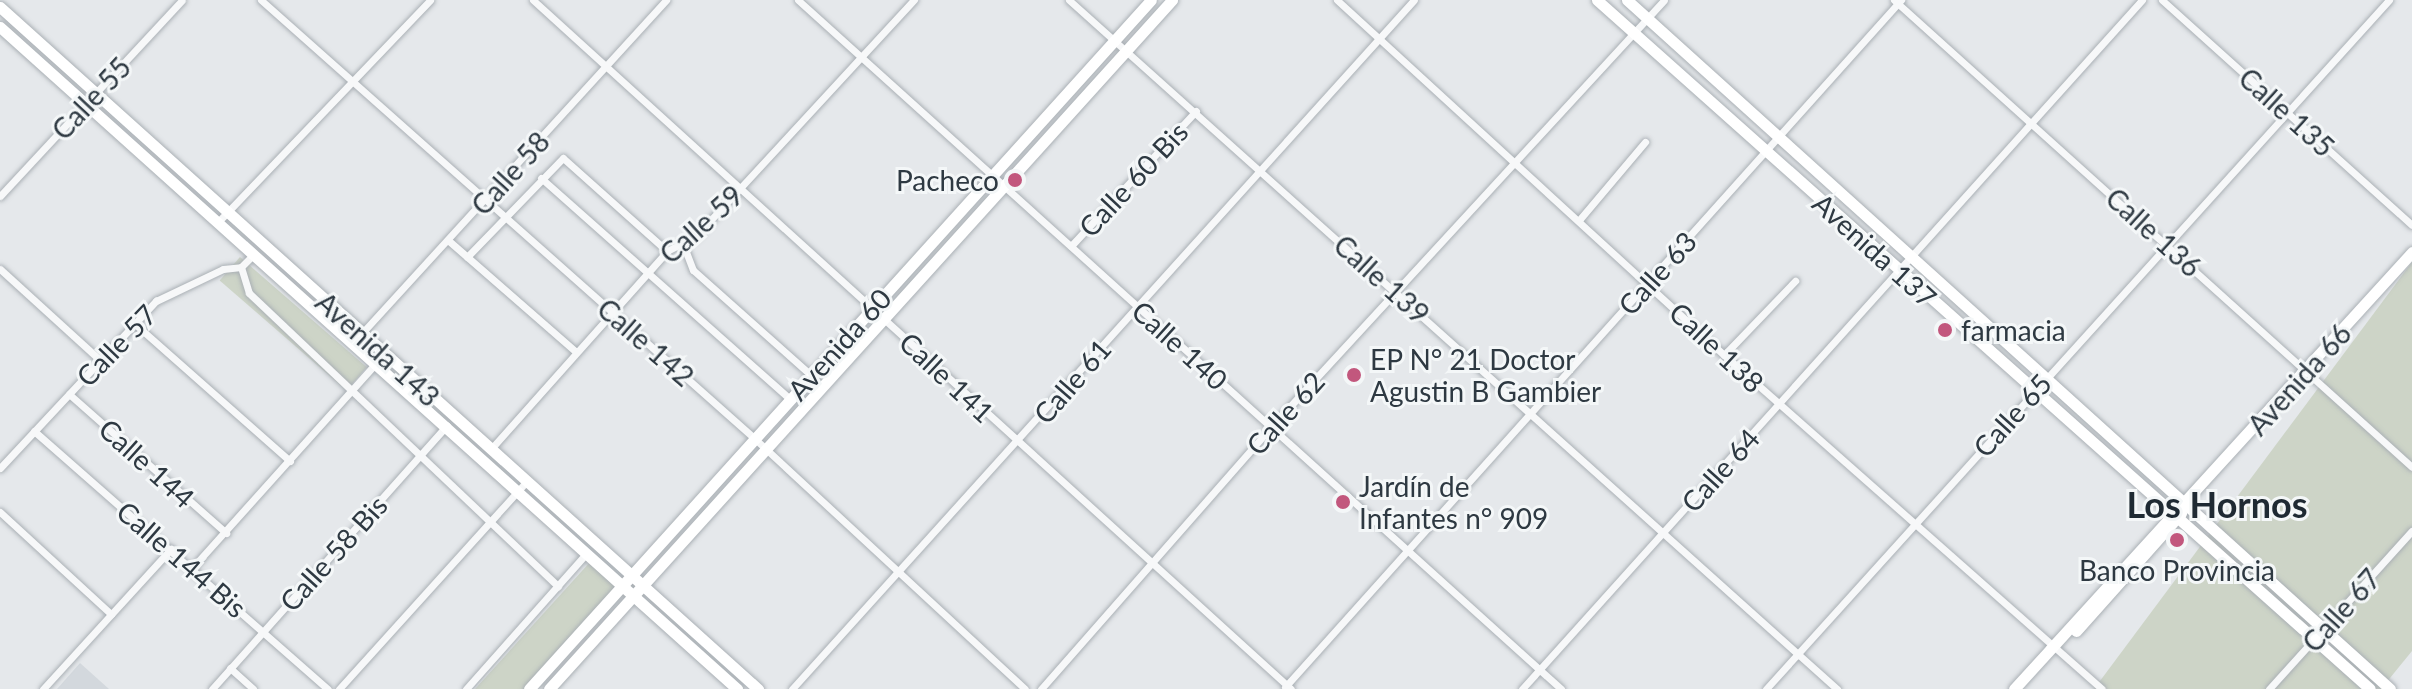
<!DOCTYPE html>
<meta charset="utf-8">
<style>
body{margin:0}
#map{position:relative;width:2412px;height:689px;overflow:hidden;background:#e5e8eb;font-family:Lato,sans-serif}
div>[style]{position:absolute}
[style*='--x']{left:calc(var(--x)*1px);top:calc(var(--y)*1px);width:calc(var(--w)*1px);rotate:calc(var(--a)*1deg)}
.built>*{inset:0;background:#d3d8dd}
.green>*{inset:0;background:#cdd4c7;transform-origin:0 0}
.roads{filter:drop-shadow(0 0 2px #aab0b5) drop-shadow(0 0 2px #aab0b5)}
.street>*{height:7px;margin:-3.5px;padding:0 3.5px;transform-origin:3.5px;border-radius:3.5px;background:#f7f8f9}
.secondary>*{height:11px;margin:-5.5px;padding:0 5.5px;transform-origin:5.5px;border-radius:5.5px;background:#fff}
.dots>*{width:22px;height:22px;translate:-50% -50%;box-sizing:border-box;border:4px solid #f4f7f8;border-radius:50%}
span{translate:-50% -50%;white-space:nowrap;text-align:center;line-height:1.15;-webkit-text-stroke:6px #f4f7f8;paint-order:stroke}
.street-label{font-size:28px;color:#2e3942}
.poi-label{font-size:28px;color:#2e3942}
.right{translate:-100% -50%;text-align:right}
.left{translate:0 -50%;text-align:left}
.district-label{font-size:36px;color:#1f2a33;font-weight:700}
</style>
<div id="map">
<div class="built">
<i style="clip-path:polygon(80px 663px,109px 689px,57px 689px)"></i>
</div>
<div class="green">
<i style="left:240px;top:257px;width:168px;height:31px;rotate:41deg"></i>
<i style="clip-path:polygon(2412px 262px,2412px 651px,2381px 689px,2094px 689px)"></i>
<i style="clip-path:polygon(591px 561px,620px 588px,528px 689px,475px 689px)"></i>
</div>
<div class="roads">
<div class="street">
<i style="--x:261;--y:0;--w:659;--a:41.62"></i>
<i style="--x:754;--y:438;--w:369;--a:42.8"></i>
<i style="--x:533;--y:0;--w:1024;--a:42.27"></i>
<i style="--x:798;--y:0;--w:1028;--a:42.08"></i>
<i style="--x:1069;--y:0;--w:1032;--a:41.9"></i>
<i style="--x:1337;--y:0;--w:525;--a:42.53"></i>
<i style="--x:1724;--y:355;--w:504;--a:41.46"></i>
<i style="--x:1894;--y:0;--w:697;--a:42.04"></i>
<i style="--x:2162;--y:0;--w:336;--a:42"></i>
<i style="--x:541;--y:178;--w:333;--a:41.6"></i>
<i style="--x:0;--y:196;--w:267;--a:-47.1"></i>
<i style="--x:1580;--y:219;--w:101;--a:-49.8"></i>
<i style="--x:218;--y:222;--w:307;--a:-46.3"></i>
<i style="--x:449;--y:241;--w:167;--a:41.1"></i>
<i style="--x:683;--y:244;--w:28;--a:69"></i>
<i style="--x:693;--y:270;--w:158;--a:41.7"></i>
<i style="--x:1071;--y:246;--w:184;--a:-47.2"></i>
<i style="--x:467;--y:257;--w:138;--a:-45.9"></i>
<i style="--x:563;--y:158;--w:140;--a:41.8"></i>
<i style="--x:241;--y:267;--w:27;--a:73"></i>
<i style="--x:249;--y:293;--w:426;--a:43.5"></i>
<i style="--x:0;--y:269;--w:134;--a:42.3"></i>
<i style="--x:135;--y:324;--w:207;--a:41.5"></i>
<i style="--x:352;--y:344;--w:466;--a:-47.6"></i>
<i style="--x:1724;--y:355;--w:103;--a:-46.2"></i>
<i style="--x:69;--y:394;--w:210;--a:41.5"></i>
<i style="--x:34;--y:431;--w:391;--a:41.3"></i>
<i style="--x:490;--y:450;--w:266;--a:-48.3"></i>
<i style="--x:667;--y:251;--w:31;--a:-27"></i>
<i style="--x:695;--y:237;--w:323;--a:-47.3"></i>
<i style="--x:0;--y:468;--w:229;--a:-47"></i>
<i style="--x:156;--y:301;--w:74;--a:-25.5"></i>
<i style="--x:223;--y:269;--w:18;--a:-6"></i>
<i style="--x:241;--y:267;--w:17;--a:-45"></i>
<i style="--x:0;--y:512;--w:151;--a:42.6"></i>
<i style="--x:193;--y:567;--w:271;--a:-48.1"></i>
<i style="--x:230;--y:668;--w:31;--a:42"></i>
<i style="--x:1285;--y:687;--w:923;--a:-48.12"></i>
<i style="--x:43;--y:689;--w:190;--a:-47.6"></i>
<i style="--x:212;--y:689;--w:353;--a:-48.3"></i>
<i style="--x:339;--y:689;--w:280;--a:-47.9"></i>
<i style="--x:466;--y:689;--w:181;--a:-48.4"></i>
<i style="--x:792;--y:689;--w:928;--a:-47.93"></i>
<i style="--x:1041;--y:689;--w:349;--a:-48.7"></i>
<i style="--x:1271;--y:427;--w:580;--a:-47.37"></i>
<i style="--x:1522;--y:689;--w:927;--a:-48.02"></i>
<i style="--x:1766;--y:689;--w:929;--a:-47.88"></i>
<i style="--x:2269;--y:689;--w:213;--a:-47.9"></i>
</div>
<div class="secondary">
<i style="--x:1597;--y:0;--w:1035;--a:41.71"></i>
<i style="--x:1627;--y:0;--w:1028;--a:42.08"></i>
<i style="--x:0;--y:7;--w:1020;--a:41.98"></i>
<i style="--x:0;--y:27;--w:991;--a:41.93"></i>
<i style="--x:2076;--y:631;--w:158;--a:-48.3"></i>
<i style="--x:529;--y:689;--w:928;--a:-47.93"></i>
<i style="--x:549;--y:689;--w:929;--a:-47.88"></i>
<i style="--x:2014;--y:689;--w:591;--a:-47.67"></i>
</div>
</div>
<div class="dots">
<i style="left:1015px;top:180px;background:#c2577d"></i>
<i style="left:1945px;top:330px;background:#c2577d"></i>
<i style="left:1354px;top:375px;background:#c2577d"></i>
<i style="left:1343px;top:502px;background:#c2577d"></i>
<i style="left:2177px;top:540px;background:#c2577d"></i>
</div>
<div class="street-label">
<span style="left:91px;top:98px;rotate:-47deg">Calle 55</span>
<span style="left:2287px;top:112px;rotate:42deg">Calle 135</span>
<span style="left:510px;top:173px;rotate:-48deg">Calle 58</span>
<span style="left:1133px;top:179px;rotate:-47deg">Calle 60 Bis</span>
<span style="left:701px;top:224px;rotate:-42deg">Calle 59</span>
<span style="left:2154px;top:232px;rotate:42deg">Calle 136</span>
<span style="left:1875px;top:250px;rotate:42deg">Avenida 137</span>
<span style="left:1657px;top:273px;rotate:-48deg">Calle 63</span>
<span style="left:1382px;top:279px;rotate:42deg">Calle 139</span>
<span style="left:646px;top:342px;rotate:41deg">Calle 142</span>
<span style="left:839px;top:344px;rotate:-48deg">Avenida 60</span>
<span style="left:116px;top:345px;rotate:-46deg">Calle 57</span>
<span style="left:1180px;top:345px;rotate:42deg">Calle 140</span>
<span style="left:1717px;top:347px;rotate:43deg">Calle 138</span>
<span style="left:378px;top:349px;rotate:42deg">Avenida 143</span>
<span style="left:947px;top:377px;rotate:43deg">Calle 141</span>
<span style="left:2299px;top:379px;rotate:-48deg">Avenida 66</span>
<span style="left:1072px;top:381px;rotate:-49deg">Calle 61</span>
<span style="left:1285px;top:413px;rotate:-48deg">Calle 62</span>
<span style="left:2012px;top:415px;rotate:-48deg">Calle 65</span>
<span style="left:147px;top:463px;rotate:42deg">Calle 144</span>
<span style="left:1720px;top:470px;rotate:-48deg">Calle 64</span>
<span style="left:333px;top:553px;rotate:-48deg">Calle 58 Bis</span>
<span style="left:182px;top:559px;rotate:41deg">Calle 144 Bis</span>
<span style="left:2341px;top:610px;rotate:-48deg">Calle 67</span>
</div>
<div class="poi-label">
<span class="right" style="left:999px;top:180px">Pacheco</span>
<span class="left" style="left:1961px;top:330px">farmacia</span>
<span class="left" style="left:1370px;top:375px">EP N° 21 Doctor<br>Agustin B Gambier</span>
<span class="left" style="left:1359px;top:502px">Jardín de<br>Infantes n° 909</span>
<span style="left:2177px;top:570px">Banco Provincia</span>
</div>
<div class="district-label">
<span style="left:2217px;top:505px">Los Hornos</span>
</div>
</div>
